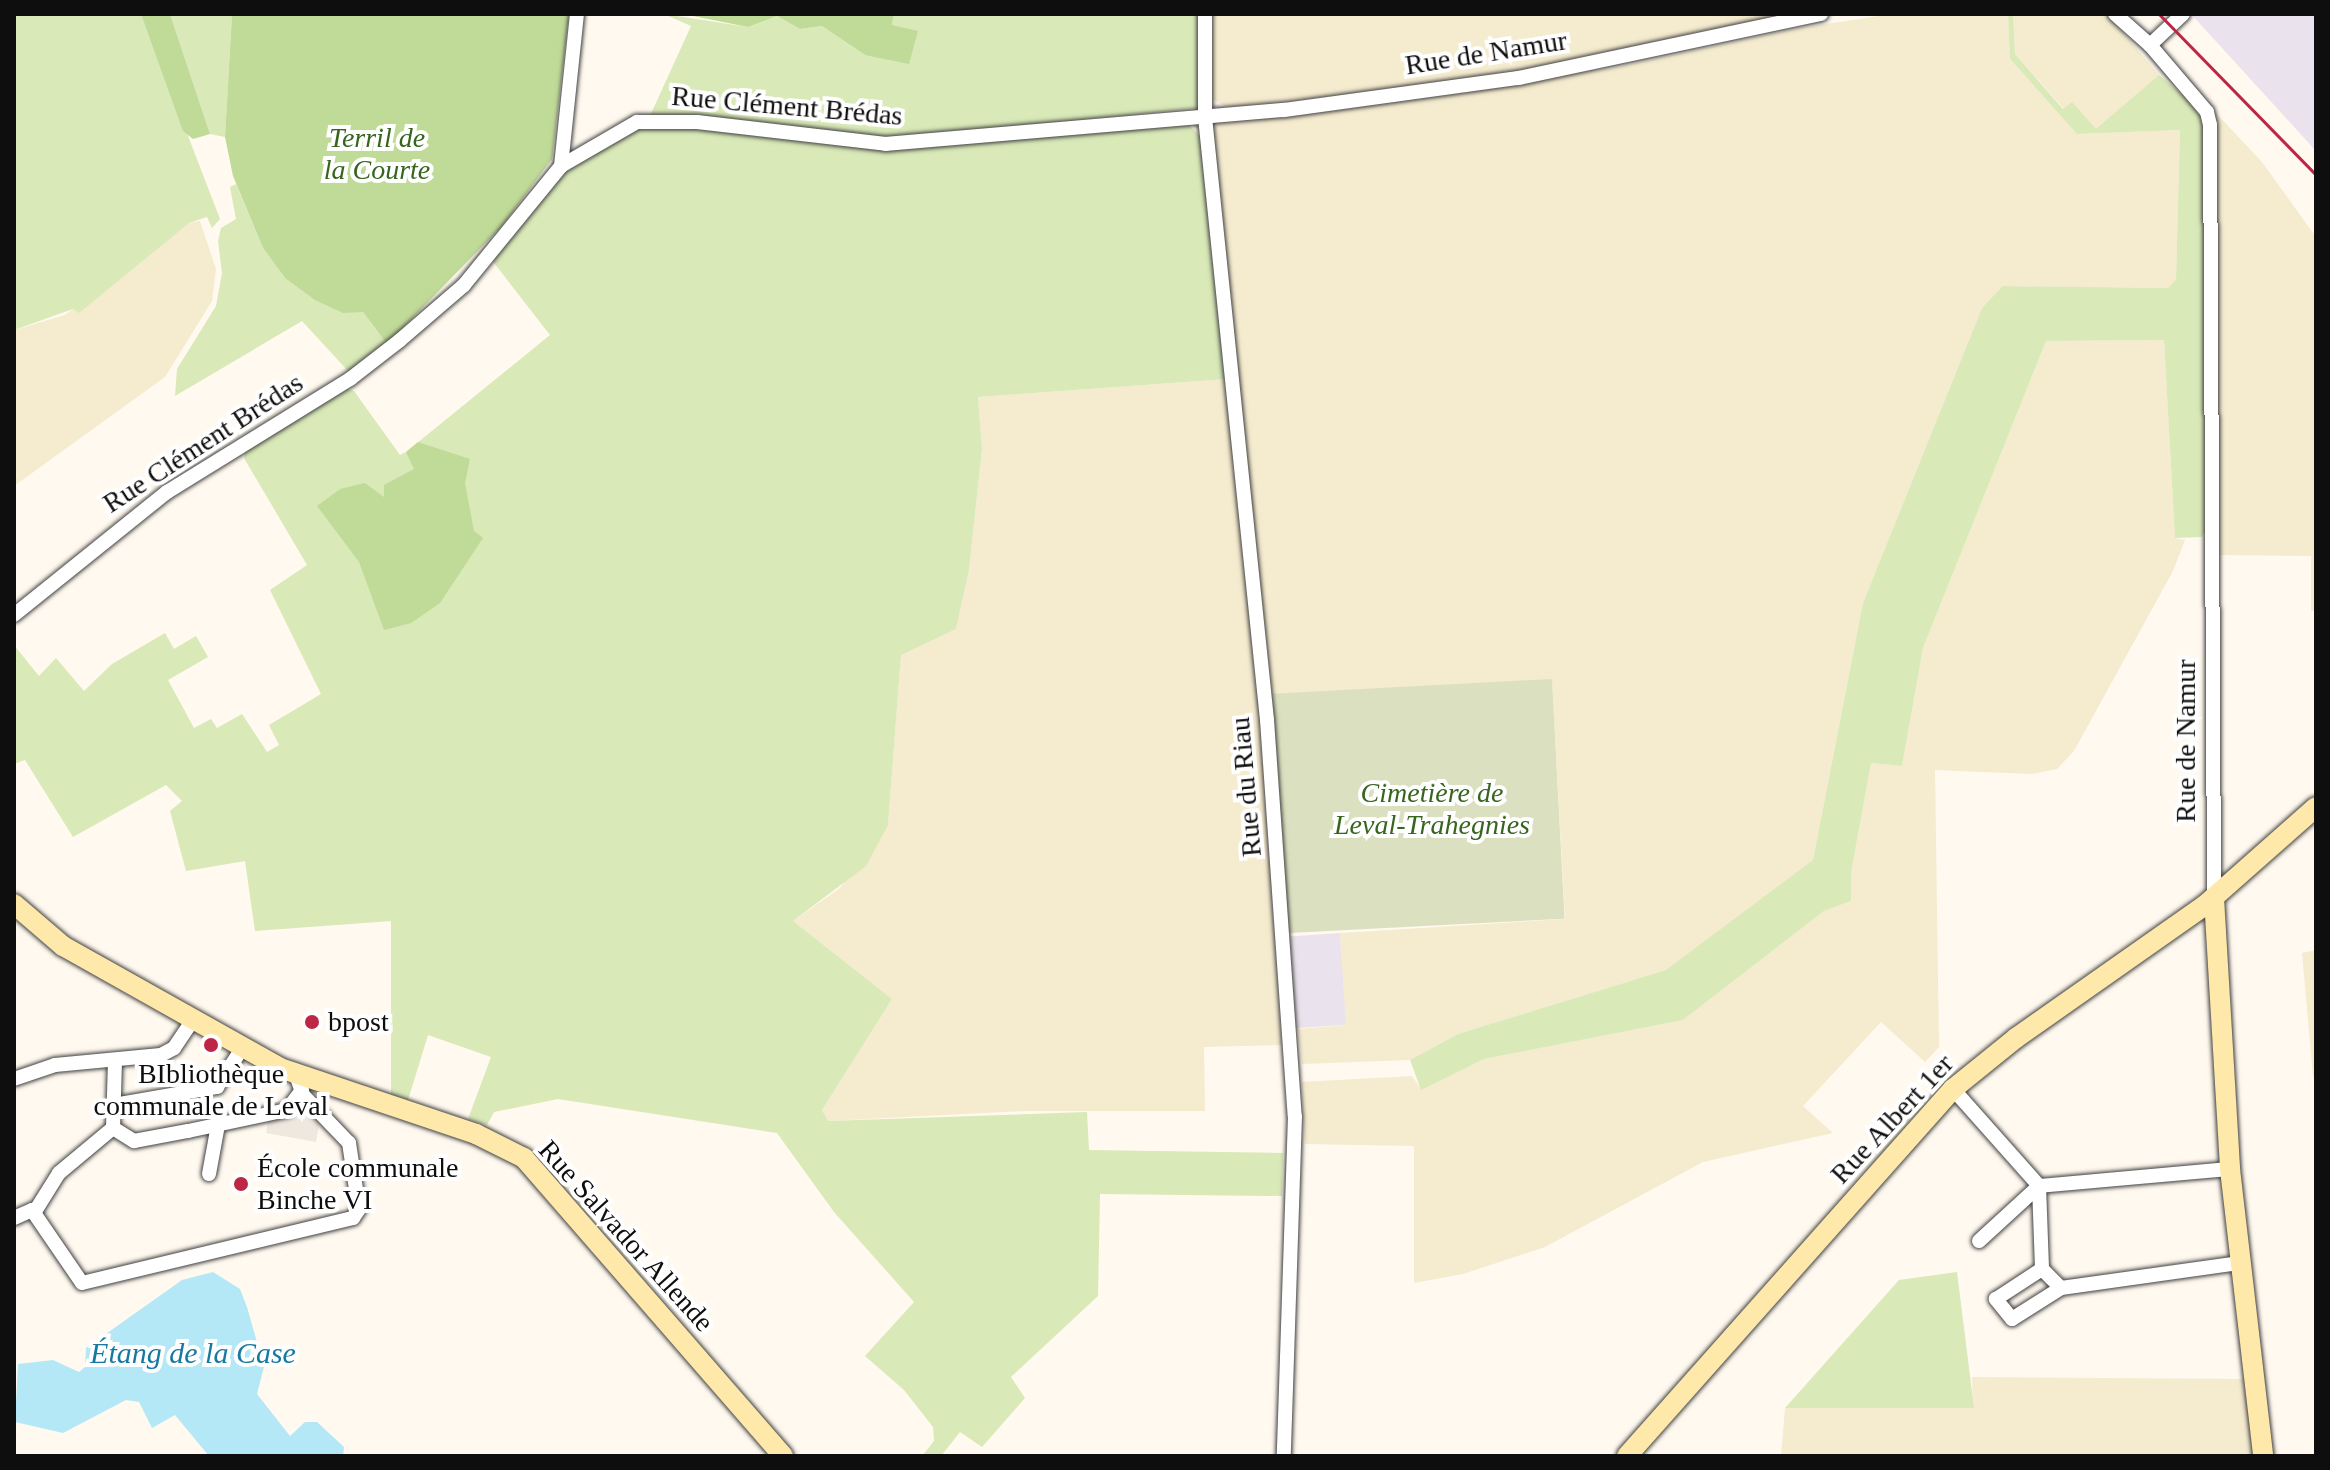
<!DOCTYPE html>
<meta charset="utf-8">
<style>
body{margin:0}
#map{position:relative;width:2330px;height:1470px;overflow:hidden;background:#fff9ef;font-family:Georgia,serif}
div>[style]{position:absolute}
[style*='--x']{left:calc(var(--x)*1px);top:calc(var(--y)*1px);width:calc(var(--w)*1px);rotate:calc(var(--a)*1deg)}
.industrial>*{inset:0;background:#eae2ec;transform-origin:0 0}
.farmland>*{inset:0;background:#f5ebcf}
.green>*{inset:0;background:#d9e9b8}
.forest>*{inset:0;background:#c0da98}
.cemetery>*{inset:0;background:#dbe1c0;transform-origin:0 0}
.plaza>*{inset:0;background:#efe8de}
.water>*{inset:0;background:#b4e8f6}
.roads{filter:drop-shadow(0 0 2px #414141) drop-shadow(0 0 2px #414141)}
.street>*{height:14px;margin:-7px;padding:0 7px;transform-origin:7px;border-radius:7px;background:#fff}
.secondary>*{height:20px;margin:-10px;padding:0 10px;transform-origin:10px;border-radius:10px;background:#fee8aa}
.rail>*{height:3px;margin:-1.5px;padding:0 1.5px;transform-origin:1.5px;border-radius:1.5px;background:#bd2645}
.dots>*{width:22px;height:22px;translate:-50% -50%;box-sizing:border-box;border:4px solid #fff;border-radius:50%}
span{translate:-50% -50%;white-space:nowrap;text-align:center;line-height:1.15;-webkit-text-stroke:8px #fff;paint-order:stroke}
.street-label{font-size:28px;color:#0e0e0e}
.park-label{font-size:28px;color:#38651e;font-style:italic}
.poi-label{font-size:28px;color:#0e0e0e}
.left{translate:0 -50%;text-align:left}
.water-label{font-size:30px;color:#17799f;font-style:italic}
.frame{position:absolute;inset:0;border:16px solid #0e0e0e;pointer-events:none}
</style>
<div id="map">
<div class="industrial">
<i style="clip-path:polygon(2192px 14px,2316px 14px,2316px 151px,2191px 14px)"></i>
<i style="left:1340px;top:933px;width:92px;height:51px;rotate:86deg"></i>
</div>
<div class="farmland">
<i style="clip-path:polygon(1208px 14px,1791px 14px,1548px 69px,1385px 93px,1228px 107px,1211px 99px)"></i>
<i style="clip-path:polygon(1892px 14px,2008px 14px,2010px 59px,2077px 134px,2180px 130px,2176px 279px,2168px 288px,2004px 286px,1982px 308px,1863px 603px,1813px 860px,1792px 881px,1666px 970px,1458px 1034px,1410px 1060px,1302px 1064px,1298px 1029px,1346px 1025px,1340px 933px,1565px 919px,1552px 680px,1273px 704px,1211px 119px,1608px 69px,1800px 28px)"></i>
<i style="clip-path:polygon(2013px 14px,2107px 14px,2159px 75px,2096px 130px,2072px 103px,2064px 109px,2015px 54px)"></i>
<i style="clip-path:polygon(2199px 95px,2262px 162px,2316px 237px,2316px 611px,2311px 611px,2311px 556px,2218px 555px,2217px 149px)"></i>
<i style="clip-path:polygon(200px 221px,216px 269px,212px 301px,165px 377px,14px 486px,14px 330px,65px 315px,189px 223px)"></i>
<i style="clip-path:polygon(2164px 340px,2175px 538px,2185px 540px,2173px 571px,2074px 751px,2057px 769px,2032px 774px,1935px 770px,1939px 1047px,1925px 1062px,1881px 1022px,1803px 1106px,1833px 1133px,1703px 1162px,1545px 1247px,1463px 1274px,1414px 1283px,1414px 1146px,1305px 1144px,1302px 1082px,1412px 1076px,1421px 1089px,1484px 1059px,1683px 1020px,1824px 911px,1851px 901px,1851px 873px,1871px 763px,1902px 766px,1923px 648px,2046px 341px)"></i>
<i style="clip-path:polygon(1227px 379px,1257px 674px,1282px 1045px,1204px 1047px,1205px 1111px,1025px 1111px,828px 1121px,822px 1110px,892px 999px,793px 921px,840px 888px,888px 825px,901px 654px,956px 629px,969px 570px,982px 449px,978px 397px)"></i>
<i style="clip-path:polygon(2316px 950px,2316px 1076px,2313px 1077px,2302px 953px)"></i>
<i style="clip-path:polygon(1972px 1377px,2248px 1379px,2255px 1456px,1781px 1456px,1785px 1408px,1973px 1408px)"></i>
</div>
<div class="green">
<i style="clip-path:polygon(14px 14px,141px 14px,220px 219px,212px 228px,207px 217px,189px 223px,79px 313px,73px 309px,14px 330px)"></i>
<i style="clip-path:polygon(170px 14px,232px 14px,225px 137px,210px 134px)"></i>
<i style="clip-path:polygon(664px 14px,748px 27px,777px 16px,800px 29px,822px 26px,865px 55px,892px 25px,894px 14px,1201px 14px,1198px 108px,894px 139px,650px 116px,691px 26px)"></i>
<i style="clip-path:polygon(2008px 14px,2013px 14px,2015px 54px,2063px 109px,2072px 102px,2096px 129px,2159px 75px,2201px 111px,2207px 126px,2208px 525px,2202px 537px,2175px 538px,2164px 340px,2046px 341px,1923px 648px,1902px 766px,1871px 763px,1851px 873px,1851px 901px,1824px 911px,1683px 1020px,1484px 1059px,1421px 1090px,1410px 1060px,1458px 1034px,1666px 970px,1813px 860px,1863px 603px,1982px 308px,2003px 286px,2168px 288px,2176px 279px,2180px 130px,2077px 134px,2010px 59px)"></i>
<i style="clip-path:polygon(666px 124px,885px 147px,1188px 124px,1201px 137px,1227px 379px,978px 397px,982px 449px,969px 570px,956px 629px,901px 655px,888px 825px,866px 866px,793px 921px,892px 999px,822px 1110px,828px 1121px,1087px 1112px,1089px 1150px,1283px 1153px,1282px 1196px,1100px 1194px,1098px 1296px,1011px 1377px,1025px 1398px,982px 1447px,960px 1432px,941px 1456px,922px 1456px,934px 1441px,933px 1427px,904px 1390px,865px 1356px,914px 1302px,834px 1212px,777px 1133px,558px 1099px,494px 1112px,487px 1125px,468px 1119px,491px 1057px,428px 1035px,408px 1100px,391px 1095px,391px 921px,255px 931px,245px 861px,186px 871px,170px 811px,182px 801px,166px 785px,73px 837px,25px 760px,14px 764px,14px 645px,39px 676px,56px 658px,84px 691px,112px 664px,165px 633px,174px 649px,196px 636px,208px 657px,168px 680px,194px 728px,211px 719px,217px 728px,242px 714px,267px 752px,279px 745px,269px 725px,321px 694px,270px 590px,307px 565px,244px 458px,246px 448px,344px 388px,354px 391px,400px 455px,406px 452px,550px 335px,491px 259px,560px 175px,622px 132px)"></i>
<i style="clip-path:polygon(236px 184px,263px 248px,285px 278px,363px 312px,387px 344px,349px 372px,302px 321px,175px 396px,177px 369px,216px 306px,222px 273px,218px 241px,221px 228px,236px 219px,230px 187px)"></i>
<i style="clip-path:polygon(1957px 1272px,1974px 1408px,1785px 1408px,1899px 1280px)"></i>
</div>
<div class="forest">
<i style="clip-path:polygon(141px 14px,170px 14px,210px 134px,193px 139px,183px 131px)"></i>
<i style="clip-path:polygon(232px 14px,569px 14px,552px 159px,501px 227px,387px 344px,363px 312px,343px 313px,315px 300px,285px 278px,263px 248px,233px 176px,225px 137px)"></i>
<i style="clip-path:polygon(683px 14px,894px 14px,892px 25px,918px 31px,909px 64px,865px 55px,822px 26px,800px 29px,777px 16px,748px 27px)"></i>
<i style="clip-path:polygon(418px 442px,470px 459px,465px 483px,474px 531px,483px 538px,440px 603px,411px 623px,384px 630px,359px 562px,317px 506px,340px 489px,365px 483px,384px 497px,384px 485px,414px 469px,406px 452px)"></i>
</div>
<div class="cemetery">
<i style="left:1552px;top:679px;width:240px;height:280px;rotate:87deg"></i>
</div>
<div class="plaza">
<i style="clip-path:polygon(294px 1093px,320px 1119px,316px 1142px,266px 1133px,270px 1110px,283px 1108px)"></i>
</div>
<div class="water">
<i style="clip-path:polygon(213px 1272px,240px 1289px,247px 1307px,264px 1367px,257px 1394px,290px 1436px,305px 1422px,317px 1422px,344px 1447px,343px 1456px,209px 1456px,175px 1415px,152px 1428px,139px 1402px,126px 1400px,63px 1433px,15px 1422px,18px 1364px,53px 1360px,79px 1372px,85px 1367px,86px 1348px,182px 1280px)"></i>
</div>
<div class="roads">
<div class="street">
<i style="--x:1205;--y:14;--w:103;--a:90"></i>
<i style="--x:1205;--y:117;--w:606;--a:84.13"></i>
<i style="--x:1267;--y:720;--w:397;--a:86"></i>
<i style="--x:1295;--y:1116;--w:340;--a:91.9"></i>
<i style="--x:2115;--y:14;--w:47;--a:41.5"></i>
<i style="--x:2150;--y:45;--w:88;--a:49.6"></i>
<i style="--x:2207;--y:112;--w:13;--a:77"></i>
<i style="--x:2210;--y:125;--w:773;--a:89.7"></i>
<i style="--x:2150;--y:45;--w:45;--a:-43.2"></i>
<i style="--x:561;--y:166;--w:153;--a:-84"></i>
<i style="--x:14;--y:615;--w:196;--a:-38.8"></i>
<i style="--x:167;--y:492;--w:215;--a:-31.7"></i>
<i style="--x:350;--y:379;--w:62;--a:-37.8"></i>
<i style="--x:399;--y:341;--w:86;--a:-40.7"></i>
<i style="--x:464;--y:285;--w:154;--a:-50.8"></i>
<i style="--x:561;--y:166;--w:88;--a:-30.1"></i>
<i style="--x:637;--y:122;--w:60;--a:0"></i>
<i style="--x:697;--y:122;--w:190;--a:6.6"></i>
<i style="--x:886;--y:144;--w:399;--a:-4.9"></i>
<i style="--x:1284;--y:110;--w:237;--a:-7.8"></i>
<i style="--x:1519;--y:78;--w:309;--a:-12"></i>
<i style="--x:14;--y:1079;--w:43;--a:-18.9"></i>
<i style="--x:55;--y:1065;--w:106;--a:-5.4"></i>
<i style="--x:161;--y:1055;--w:15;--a:-28"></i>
<i style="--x:174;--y:1048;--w:36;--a:-56"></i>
<i style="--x:1953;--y:1089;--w:130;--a:48.4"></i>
<i style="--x:2039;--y:1186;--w:192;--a:-5.1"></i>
<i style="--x:114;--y:1105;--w:105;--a:-9.9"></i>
<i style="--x:217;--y:1087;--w:48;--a:-57"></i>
<i style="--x:113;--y:1128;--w:66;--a:-88.3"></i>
<i style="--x:209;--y:1174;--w:50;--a:-79.6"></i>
<i style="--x:34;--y:1213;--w:47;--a:-58"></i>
<i style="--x:59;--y:1173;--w:70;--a:-39.8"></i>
<i style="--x:113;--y:1128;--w:25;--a:32"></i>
<i style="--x:134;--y:1141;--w:55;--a:-10.5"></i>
<i style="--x:188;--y:1131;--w:101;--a:-12"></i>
<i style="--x:287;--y:1110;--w:25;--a:-53"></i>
<i style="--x:14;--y:1218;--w:20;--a:-24"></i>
<i style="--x:32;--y:1210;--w:88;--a:55.6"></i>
<i style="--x:82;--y:1283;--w:279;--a:-13.5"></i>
<i style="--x:353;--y:1218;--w:11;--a:-56"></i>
<i style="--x:359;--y:1209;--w:67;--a:-98.6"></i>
<i style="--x:349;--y:1143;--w:66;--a:-133.8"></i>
<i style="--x:303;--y:1095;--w:21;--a:-109"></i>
<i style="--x:1979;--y:1241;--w:81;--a:-42.5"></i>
<i style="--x:2039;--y:1186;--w:83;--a:87.9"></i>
<i style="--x:2042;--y:1269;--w:27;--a:45"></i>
<i style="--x:2061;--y:1288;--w:58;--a:147.7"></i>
<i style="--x:2012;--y:1319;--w:26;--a:-129"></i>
<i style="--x:1996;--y:1299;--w:55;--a:-33.1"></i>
<i style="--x:2061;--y:1288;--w:181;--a:-8"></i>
</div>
<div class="secondary">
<i style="--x:2214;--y:898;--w:271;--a:86.6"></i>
<i style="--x:2230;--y:1169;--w:289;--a:83.4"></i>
<i style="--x:14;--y:904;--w:65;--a:40.6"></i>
<i style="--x:63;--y:946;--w:249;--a:29.3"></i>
<i style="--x:280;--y:1068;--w:207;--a:18.6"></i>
<i style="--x:476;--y:1134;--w:54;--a:26.6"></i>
<i style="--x:524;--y:1158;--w:395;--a:49"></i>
<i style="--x:1627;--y:1456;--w:491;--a:-48.4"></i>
<i style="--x:1953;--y:1089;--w:81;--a:-39"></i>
<i style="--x:2016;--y:1038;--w:230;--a:-35.1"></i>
<i style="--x:2204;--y:906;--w:149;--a:-41.5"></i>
</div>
</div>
<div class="rail">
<i style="--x:2159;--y:14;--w:225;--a:45.7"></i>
</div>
<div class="dots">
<i style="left:312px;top:1022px;background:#bd2645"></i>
<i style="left:211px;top:1045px;background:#bd2645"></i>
<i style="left:241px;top:1184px;background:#bd2645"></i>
</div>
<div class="street-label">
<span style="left:1486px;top:53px;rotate:-9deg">Rue de Namur</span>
<span style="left:787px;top:106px;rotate:5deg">Rue Clément Brédas</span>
<span style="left:203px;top:443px;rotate:-33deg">Rue Clément Brédas</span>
<span style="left:2186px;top:741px;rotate:-90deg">Rue de Namur</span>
<span style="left:1246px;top:787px;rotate:-95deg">Rue du Riau</span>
<span style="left:1892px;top:1119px;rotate:-47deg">Rue Albert 1er</span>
<span style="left:626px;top:1236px;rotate:48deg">Rue Salvador Allende</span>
</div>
<div class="park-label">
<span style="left:377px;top:154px">Terril de<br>la Courte</span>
<span style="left:1432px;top:809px">Cimetière de<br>Leval-Trahegnies</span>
</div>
<div class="poi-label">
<span class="left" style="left:328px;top:1022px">bpost</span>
<span style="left:211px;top:1090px">BIbliothèque<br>communale de Leval</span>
<span class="left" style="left:257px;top:1184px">École communale<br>Binche VI</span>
</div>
<div class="water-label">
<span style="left:193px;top:1353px">Étang de la Case</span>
</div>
<div class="frame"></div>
</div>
